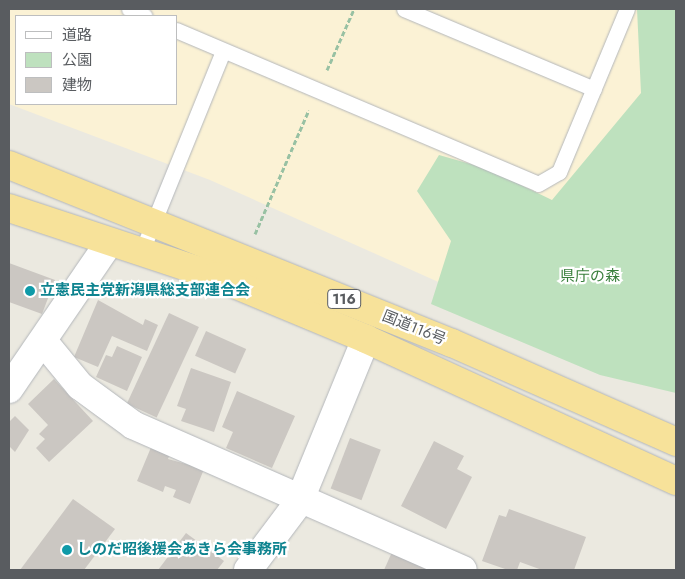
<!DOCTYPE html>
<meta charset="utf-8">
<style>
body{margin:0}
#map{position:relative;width:685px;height:579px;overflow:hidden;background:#ebe9e0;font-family:Jost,"Noto Sans JP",sans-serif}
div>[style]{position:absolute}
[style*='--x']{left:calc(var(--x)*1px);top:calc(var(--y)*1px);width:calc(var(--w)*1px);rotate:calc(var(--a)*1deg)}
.commercial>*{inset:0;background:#fbf2d5}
.green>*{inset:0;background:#bee1be}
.building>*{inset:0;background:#cbc7c2;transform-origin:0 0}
.path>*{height:3px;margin-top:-1.5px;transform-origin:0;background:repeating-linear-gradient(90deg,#98c1a3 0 5px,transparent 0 7.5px)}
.roads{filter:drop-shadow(0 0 1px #b3b6ba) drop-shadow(0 0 1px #b3b6ba)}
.service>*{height:15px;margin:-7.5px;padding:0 7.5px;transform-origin:7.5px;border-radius:7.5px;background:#fff}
.minor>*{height:28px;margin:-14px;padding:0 14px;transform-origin:14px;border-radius:14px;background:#fff}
.trunk>*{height:28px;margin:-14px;padding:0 14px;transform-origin:14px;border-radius:14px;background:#f7e29a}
.dots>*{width:14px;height:14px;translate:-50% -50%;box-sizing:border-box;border:2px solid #fff;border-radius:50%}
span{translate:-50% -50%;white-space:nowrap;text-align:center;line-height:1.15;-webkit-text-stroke:4.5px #fff;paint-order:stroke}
.shield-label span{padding:1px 4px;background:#fff;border:1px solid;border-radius:4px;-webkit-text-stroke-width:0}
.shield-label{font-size:14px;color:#595c60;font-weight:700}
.park-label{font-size:15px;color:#397f3c}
.culture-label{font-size:15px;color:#0d838f;font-weight:700}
.left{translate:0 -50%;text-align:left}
.street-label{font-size:15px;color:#595c60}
.frame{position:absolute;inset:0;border:10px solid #595c60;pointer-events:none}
.legend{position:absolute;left:15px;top:15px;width:162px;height:90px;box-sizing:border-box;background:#fff;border:1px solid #bdbebf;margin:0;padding:6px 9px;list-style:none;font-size:15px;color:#595c60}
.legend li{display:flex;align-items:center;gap:10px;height:25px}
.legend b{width:25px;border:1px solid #bdbebf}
</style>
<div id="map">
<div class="commercial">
<i style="clip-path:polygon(evenodd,9px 9px,676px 9px,676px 388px,210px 180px,9px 104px,9px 9px,16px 16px,176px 16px,176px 104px,16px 104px,16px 16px)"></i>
</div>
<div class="green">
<i style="clip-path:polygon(637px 9px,676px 9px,676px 393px,600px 375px,431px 304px,451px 241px,417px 191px,439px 155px,488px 169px,552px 200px,641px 93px)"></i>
</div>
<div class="building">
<i style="clip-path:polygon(9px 263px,55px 280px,42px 314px,9px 302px)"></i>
<i style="clip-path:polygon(98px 300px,143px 325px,145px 319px,158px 325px,147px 351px,112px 336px,98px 367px,74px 357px)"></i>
<i style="left:169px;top:313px;width:33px;height:100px;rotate:25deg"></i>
<i style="left:206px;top:331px;width:44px;height:27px;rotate:24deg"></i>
<i style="clip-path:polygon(117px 346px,142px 357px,127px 391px,96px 377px,106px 355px,112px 357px)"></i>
<i style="clip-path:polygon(191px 368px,231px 382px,214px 432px,181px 421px,186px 409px,177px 406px)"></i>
<i style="clip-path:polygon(54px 379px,93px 421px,49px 462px,36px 448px,45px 439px,39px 434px,48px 425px,28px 404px)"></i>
<i style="clip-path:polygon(237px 391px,295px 416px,272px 468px,226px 448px,233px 432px,222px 427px)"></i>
<i style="clip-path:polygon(15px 416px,29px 430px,15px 452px,9px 446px,9px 422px)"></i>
<i style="left:350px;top:438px;width:33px;height:54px;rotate:21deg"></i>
<i style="clip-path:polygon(434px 441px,464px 456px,457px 469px,472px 477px,446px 529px,401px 506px)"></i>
<i style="clip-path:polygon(152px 445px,170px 453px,168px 459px,204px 469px,190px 504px,173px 497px,176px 490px,165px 486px,163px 492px,137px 481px)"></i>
<i style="clip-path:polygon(73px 499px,115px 529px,84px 570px,20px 570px)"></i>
<i style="clip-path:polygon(509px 509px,586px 537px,574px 570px,542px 570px,520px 562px,517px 570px,508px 570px,482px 561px,499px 515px,506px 517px)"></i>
<i style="clip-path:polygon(186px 533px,224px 561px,217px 570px,158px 570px)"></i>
<i style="clip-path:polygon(392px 552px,435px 570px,384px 570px)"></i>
</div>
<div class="path">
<i style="--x:327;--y:70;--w:67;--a:-66.1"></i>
<i style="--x:255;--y:234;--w:135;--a:-66.5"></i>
</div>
<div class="roads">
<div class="service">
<i style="--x:129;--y:9;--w:17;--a:24"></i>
<i style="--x:404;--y:9;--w:206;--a:22.8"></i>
<i style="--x:176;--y:30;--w:393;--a:23"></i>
<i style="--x:538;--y:184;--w:24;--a:-30"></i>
<i style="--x:559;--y:172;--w:177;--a:-67.4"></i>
<i style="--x:141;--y:253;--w:218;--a:-67.9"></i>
</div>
<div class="minor">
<i style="--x:43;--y:341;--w:58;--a:50.6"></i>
<i style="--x:80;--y:386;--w:66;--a:36.3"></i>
<i style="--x:133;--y:425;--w:360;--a:23.7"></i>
<i style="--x:9;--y:389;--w:177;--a:-55.6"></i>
<i style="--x:248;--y:570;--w:85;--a:-53.1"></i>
<i style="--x:299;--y:502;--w:176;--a:-67.7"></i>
</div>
<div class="trunk">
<i style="--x:9;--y:165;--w:477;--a:21.9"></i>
<i style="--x:452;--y:343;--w:245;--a:23.8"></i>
<i style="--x:9;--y:208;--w:217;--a:18.3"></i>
<i style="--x:215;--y:276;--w:164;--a:22.6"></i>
<i style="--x:366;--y:339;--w:341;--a:24.6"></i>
</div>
</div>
<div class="dots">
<i style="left:30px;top:291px;background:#0f9aa8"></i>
<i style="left:67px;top:550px;background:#0f9aa8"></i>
</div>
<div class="shield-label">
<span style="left:344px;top:299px">116</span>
</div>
<div class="park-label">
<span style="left:590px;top:277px">県庁の森</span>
</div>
<div class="culture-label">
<span class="left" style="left:40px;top:291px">立憲民主党新潟県総支部連合会</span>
<span class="left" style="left:77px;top:550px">しのだ昭後援会あきら会事務所</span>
</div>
<div class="street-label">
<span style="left:414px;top:328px;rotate:22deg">国道116号</span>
</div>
<div class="frame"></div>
<ul class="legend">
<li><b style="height:6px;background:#fff"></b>道路</li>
<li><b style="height:14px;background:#bee1be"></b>公園</li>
<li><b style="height:14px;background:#cbc7c2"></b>建物</li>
</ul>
</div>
